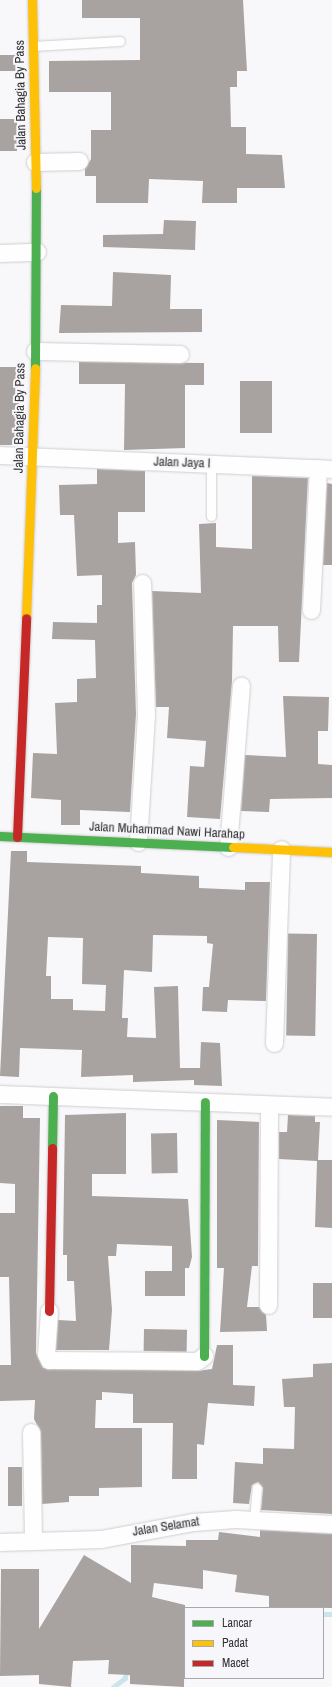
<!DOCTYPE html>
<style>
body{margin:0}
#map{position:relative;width:332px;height:1687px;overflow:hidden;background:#f8f8fa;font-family:"Archivo Narrow",sans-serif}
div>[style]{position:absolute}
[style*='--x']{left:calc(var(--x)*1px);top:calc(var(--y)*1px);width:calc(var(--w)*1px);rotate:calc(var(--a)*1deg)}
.stream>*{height:5px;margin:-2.5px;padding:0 2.5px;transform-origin:2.5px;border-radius:2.5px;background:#cce5ed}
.building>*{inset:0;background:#a8a2a1;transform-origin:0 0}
.roads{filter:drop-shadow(0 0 1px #ceced0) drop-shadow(0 0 1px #ceced0)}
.lane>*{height:9px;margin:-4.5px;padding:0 4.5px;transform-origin:4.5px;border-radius:4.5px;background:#fefefe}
.street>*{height:17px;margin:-8.5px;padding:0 8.5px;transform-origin:8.5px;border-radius:8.5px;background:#fefefe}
.fast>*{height:9px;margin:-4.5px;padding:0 4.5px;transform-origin:4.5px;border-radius:4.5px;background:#4caf50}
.slow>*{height:9px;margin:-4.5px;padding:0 4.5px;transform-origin:4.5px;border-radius:4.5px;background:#ffc107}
.jam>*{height:9px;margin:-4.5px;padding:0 4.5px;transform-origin:4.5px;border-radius:4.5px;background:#c62828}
span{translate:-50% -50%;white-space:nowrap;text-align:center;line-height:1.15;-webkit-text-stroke:4px #f7f7fb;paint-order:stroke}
.street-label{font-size:13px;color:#323233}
.legend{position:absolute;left:184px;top:1607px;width:140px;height:72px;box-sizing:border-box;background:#f7f7fb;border:1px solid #a8a8ab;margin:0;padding:5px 7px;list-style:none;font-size:12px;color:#323233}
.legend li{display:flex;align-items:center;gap:8px;height:20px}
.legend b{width:20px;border:1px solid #a8a8ab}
</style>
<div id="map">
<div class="stream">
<i style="--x:323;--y:1614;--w:9;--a:0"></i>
<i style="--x:113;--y:1687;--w:15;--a:-37"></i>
<i style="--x:125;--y:1678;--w:10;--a:-84"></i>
</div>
<div class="building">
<i style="clip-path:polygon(82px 0,243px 0,247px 71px,237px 71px,237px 87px,230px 87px,231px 127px,246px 127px,246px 154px,282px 155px,285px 188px,237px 188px,237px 203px,202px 203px,203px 181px,149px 179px,148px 203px,96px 203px,96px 176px,85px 176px,85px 169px,91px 159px,91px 130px,111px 130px,111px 92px,49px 92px,49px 61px,140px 60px,140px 18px,82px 18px)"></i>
<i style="left:0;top:55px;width:17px;height:16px"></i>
<i style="left:0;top:119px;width:17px;height:32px"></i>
<i style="clip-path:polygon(164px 220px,196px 221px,195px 250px,103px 247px,103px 235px,163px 234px)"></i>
<i style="clip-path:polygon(113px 272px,171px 275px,170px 309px,202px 309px,202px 332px,59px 333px,61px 305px,112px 306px)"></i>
<i style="clip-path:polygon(79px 362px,204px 363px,204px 385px,185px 385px,185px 448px,124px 450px,125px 384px,79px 384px)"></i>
<i style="clip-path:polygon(0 367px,17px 367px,21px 445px,0 445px)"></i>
<i style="left:240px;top:381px;width:32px;height:52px"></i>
<i style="clip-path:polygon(97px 469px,145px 471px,145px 512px,118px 512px,118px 543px,135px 542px,136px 575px,132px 583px,136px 714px,130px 812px,80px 810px,80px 825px,61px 825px,61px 800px,31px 798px,33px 753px,57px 754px,55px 703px,77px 702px,77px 679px,96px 678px,95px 640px,52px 639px,53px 622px,97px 623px,97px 605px,102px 605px,102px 575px,77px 576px,74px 515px,60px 515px,59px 485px,97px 484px)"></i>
<i style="clip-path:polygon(252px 476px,308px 478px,299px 662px,279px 662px,278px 626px,233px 626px,232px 682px,220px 819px,187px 817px,190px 766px,204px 767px,206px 741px,167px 738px,169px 707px,156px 707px,152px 591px,201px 593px,199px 524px,216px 523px,216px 547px,252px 549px)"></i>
<i style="clip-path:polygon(327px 483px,332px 484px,332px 565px,323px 565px)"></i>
<i style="clip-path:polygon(283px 696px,329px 697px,328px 731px,318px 731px,318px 764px,332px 765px,332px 798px,270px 799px,269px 812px,241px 811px,245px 755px,286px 757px)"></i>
<i style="clip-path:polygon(evenodd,11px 851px,27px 851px,27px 862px,141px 866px,141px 873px,199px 876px,199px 888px,245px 890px,245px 882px,270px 882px,266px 1001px,228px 1000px,227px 1012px,202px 1011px,203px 987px,209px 987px,213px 944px,207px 943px,207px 936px,153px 935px,152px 972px,124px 970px,122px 1018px,128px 1018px,127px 1037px,156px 1038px,154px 987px,178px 986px,180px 1068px,200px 1068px,201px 1042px,220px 1043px,222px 1086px,194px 1085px,194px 1080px,133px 1082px,133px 1075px,81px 1077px,82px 1050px,20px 1048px,19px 1077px,0 1076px,11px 851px,48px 937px,83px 938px,82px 984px,106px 985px,105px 1011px,73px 1010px,73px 999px,51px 999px,51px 976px,46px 976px,48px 937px)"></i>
<i style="left:317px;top:934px;width:102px;height:29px;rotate:91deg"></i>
<i style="clip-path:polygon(0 1106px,23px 1106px,23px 1118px,40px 1118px,36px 1353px,43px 1368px,197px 1371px,212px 1369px,217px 1345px,233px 1345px,233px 1385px,255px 1386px,254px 1406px,208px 1403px,204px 1445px,197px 1444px,197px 1479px,172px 1479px,173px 1423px,133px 1423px,133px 1394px,102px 1392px,102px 1400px,96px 1400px,95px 1428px,142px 1428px,142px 1487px,99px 1488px,99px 1496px,69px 1496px,69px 1502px,42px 1504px,41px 1432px,34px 1419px,35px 1400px,0 1401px,0 1365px,11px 1365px,9px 1277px,0 1277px,0 1213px,15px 1213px,15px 1184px,0 1183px)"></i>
<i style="clip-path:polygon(126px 1113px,126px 1174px,92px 1174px,92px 1196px,188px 1199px,192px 1257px,189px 1268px,185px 1268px,185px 1296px,145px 1296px,145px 1271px,172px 1271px,172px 1246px,117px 1244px,116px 1256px,108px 1256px,112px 1310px,109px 1350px,56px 1350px,58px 1320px,76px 1321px,74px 1281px,67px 1281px,67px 1255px,63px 1255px,65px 1115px)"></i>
<i style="clip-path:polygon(288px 1115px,315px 1116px,315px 1122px,320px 1122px,318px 1160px,332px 1160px,332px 1228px,315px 1227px,317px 1161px,279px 1159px,279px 1132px,287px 1132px)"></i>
<i style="clip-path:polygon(217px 1120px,259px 1122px,258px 1266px,252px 1266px,247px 1307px,259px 1307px,266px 1315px,267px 1331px,220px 1332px,224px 1268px,217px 1268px)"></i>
<i style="left:177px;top:1133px;width:40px;height:26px;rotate:89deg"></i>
<i style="left:313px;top:1283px;width:19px;height:35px"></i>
<i style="left:144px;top:1329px;width:43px;height:22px;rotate:1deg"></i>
<i style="clip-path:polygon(332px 1363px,332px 1514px,261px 1510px,263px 1488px,258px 1482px,252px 1485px,249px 1504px,233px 1503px,235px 1462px,263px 1464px,263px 1448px,294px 1449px,295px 1407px,284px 1407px,282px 1379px,313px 1377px,313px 1364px)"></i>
<i style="left:8px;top:1467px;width:14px;height:39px"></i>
<i style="clip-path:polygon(260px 1530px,332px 1534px,332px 1608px,269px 1607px,269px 1596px,235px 1592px,237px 1575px,203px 1570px,203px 1589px,154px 1583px,152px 1597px,185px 1605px,184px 1687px,130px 1684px,130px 1675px,108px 1674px,109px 1660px,73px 1661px,71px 1687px,39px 1684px,39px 1675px,0 1676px,1px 1569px,39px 1569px,39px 1629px,84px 1555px,131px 1583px,131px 1545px,186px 1546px,186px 1540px,218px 1540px,219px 1532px,260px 1537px)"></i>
</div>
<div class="roads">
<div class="lane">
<i style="--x:33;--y:46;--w:87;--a:-3.3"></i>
<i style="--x:211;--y:464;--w:52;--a:90"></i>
<i style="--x:254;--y:1520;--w:32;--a:-85"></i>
</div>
<div class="street">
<i style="--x:35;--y:162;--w:44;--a:-1.3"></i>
<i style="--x:0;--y:253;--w:37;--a:-2"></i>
<i style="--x:35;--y:351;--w:145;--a:1.2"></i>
<i style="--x:0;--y:455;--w:332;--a:2.4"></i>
<i style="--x:311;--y:610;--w:142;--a:-87.2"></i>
<i style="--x:138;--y:842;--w:128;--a:-86.4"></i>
<i style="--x:146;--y:714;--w:131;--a:-91.7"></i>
<i style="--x:228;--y:847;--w:162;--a:-85.4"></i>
<i style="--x:274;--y:1043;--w:194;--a:-87.9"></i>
<i style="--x:0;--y:1094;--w:332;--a:2.2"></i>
<i style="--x:268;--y:1305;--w:200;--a:-89.7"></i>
<i style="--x:49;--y:1311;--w:43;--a:94"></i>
<i style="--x:46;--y:1354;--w:7;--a:63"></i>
<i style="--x:49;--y:1360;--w:148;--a:0.4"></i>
<i style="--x:197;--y:1361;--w:9;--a:-36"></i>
<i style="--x:31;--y:1432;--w:109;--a:88.9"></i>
<i style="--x:0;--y:1542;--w:101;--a:-1.7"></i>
<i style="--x:101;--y:1539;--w:94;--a:-10.5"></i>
<i style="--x:193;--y:1522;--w:42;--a:-4.1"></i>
<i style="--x:235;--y:1519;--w:97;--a:3"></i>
</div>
<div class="fast">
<i style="--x:35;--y:368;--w:180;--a:-89.7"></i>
<i style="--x:0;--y:836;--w:233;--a:2.7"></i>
<i style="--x:52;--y:1148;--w:52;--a:-88.9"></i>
<i style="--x:204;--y:1356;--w:254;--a:-89.8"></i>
</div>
<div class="slow">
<i style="--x:32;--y:0;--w:188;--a:88.8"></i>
<i style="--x:26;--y:618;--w:250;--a:-87.9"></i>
<i style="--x:233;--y:847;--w:99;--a:2.9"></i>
</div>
<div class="jam">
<i style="--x:17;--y:837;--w:219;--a:-87.6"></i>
<i style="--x:49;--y:1311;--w:163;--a:-88.9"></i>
</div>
</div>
<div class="street-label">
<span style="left:21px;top:95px;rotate:-91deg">Jalan Bahagia By Pass</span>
<span style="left:20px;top:418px;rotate:-89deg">Jalan Bahagia By Pass</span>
<span style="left:182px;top:463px;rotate:2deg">Jalan Jaya I</span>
<span style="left:167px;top:831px;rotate:3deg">Jalan Muhammad Nawi Harahap</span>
<span style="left:166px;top:1527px;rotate:-9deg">Jalan Selamat</span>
</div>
<ul class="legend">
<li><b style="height:5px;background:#4caf50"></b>Lancar</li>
<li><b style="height:5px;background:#ffc107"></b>Padat</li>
<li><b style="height:5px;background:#c62828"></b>Macet</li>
</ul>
</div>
